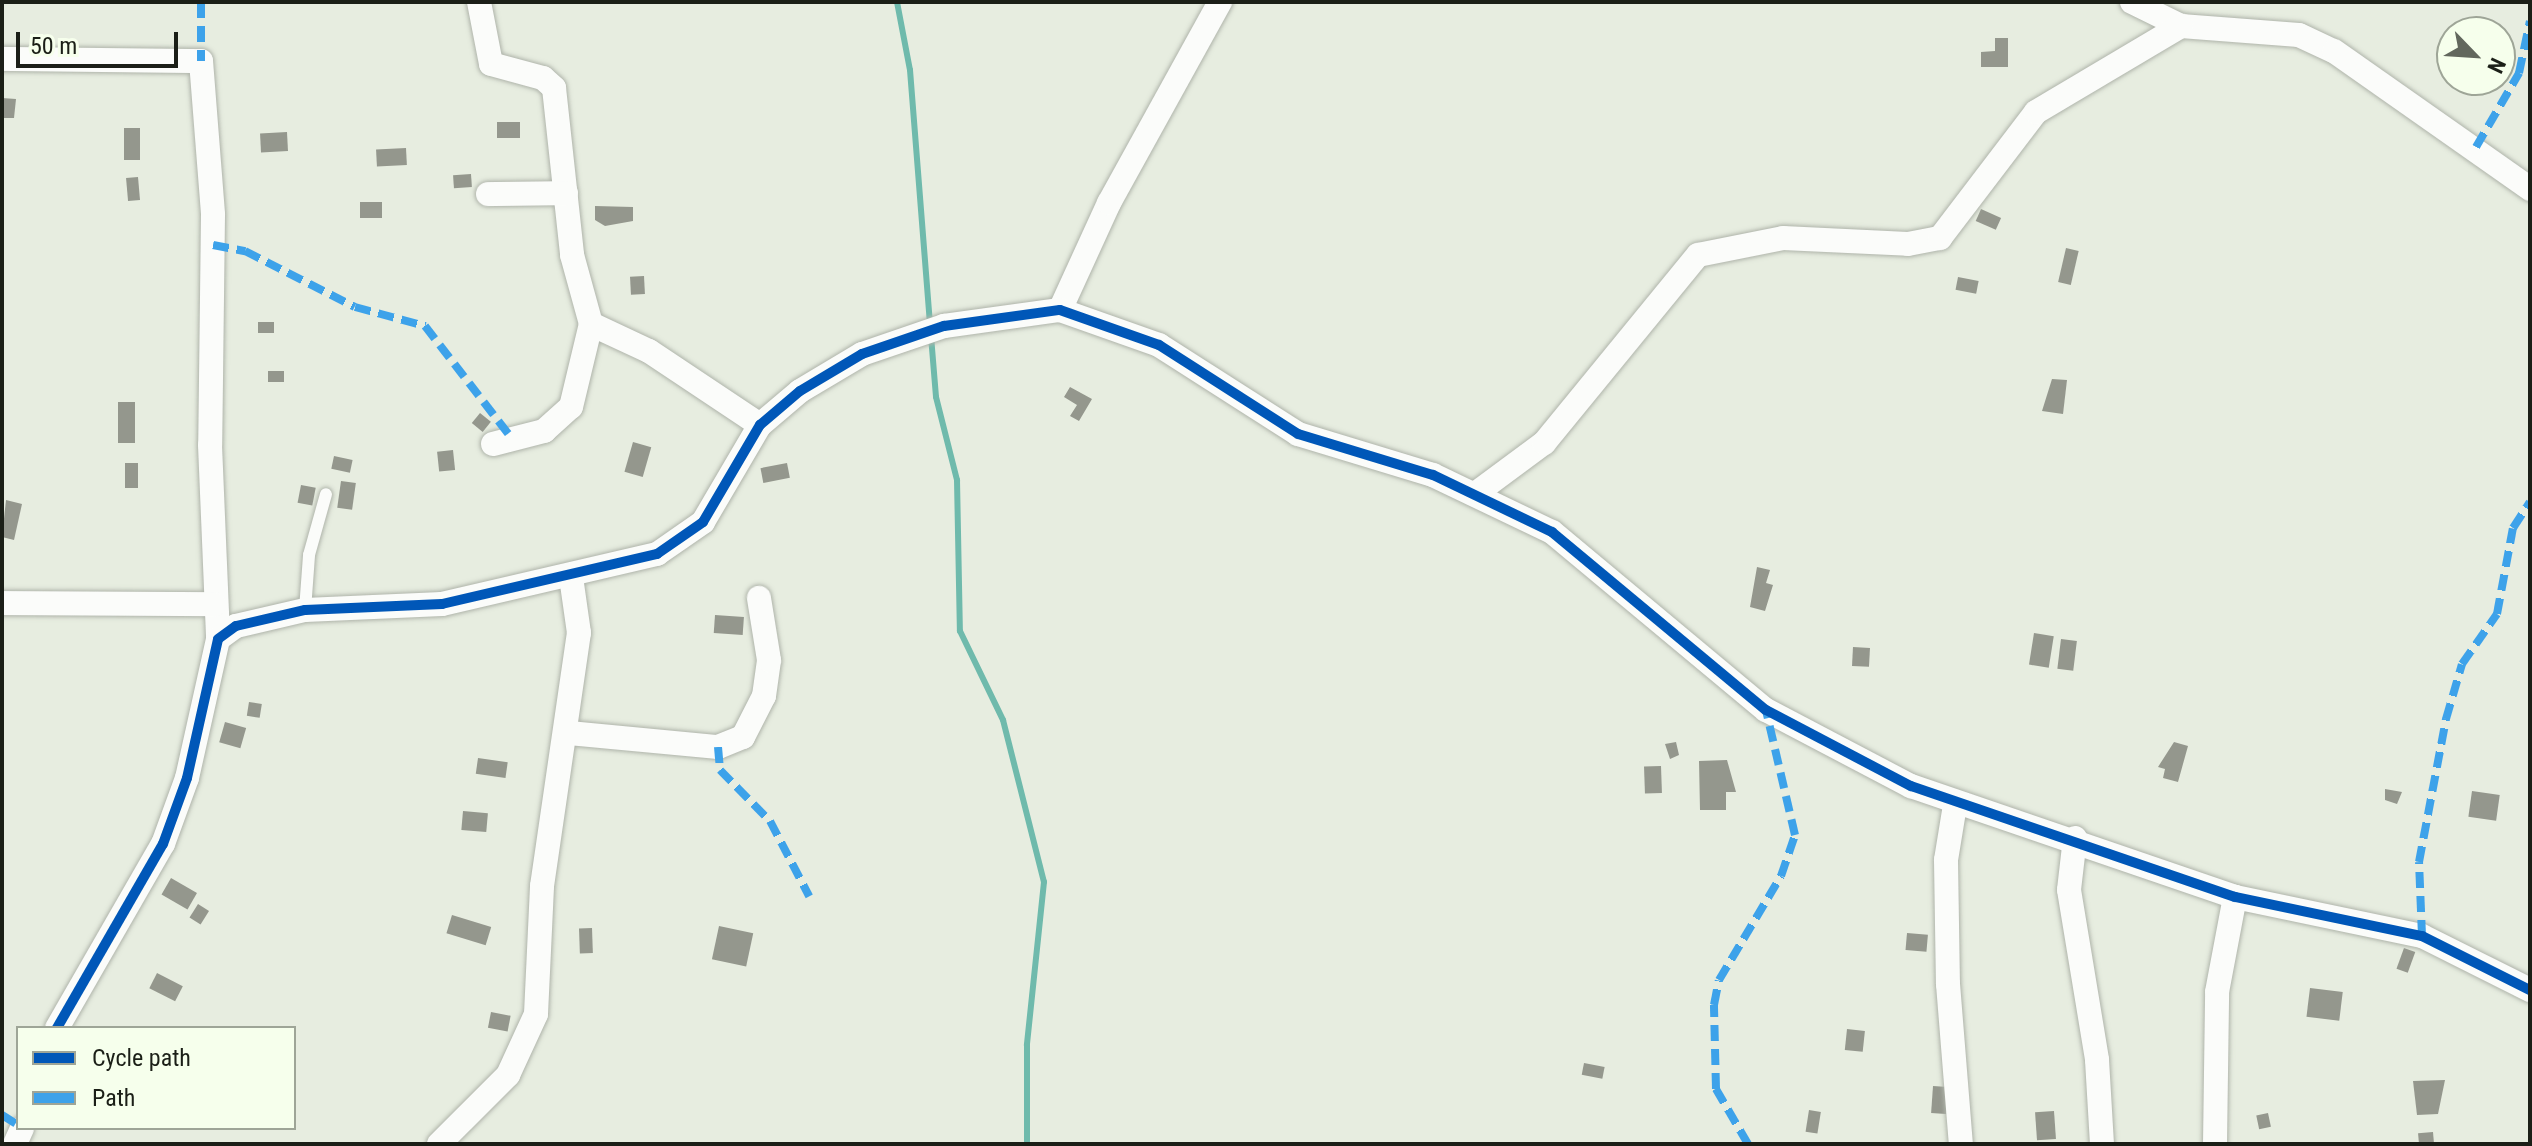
<!DOCTYPE html>
<style>
body{margin:0}
#map{position:relative;width:2532px;height:1146px;overflow:hidden;background:#e7ede0;font-family:"Roboto Condensed",sans-serif}
div>[style]{position:absolute}
[style*='--x']{left:calc(var(--x)*1px);top:calc(var(--y)*1px);width:calc(var(--w)*1px);rotate:calc(var(--a)*1deg)}
.stream>*{height:6px;margin:-3px;padding:0 3px;transform-origin:3px;border-radius:3px;background:#6fbaac}
.building>*{inset:0;background:#94978d;transform-origin:0 0}
.roads{filter:drop-shadow(0 0 2px #afb4aa) drop-shadow(0 0 2px #afb4aa)}
.service>*{height:12px;margin:-6px;padding:0 6px;transform-origin:6px;border-radius:6px;background:#fbfcfa}
.minor>*{height:24px;margin:-12px;padding:0 12px;transform-origin:12px;border-radius:12px;background:#fbfcfa}
.quiet>*{height:8px;margin-top:-4px;transform-origin:0;background:repeating-linear-gradient(90deg,#3da2ea 0 16px,transparent 0 24px)}
.cycleway>*{height:10px;margin:-5px;padding:0 5px;transform-origin:5px;border-radius:5px;background:#0057b8}
span{translate:-50% -50%;white-space:nowrap;text-align:center;line-height:1.15;-webkit-text-stroke:8px #f6ffec;paint-order:stroke}
.frame{position:absolute;inset:0;border:4px solid #1b1f17;pointer-events:none}
.legend{position:absolute;left:16px;top:1026px;width:280px;height:104px;box-sizing:border-box;background:#f6ffec;border:2px solid #9ea597;margin:0;padding:10px 14px;list-style:none;font-size:24px;color:#1b1f17}
.legend li{display:flex;align-items:center;gap:16px;height:40px}
.legend b{width:40px;border:2px solid #9ea597}
.north{position:absolute;left:2436px;top:16px;width:80px;height:80px;box-sizing:border-box;background:#f6ffec;border:2px solid #9ea597;border-radius:50%;rotate:115deg;font-size:22px;font-weight:700;line-height:32px;text-align:center;color:#1b1f17}
.north::after{content:'';display:block;margin:auto;width:28px;height:36px;background:#62675d;clip-path:polygon(50% 0,100% 100%,50% 72%,0 100%)}
.scale{position:absolute;left:16px;top:32px;width:162px;height:36px;box-sizing:border-box;border:4px solid #1b1f17;border-top:0;padding-left:10px;font-size:24px;line-height:28px;white-space:nowrap;color:#1b1f17;-webkit-text-stroke:6px #f6ffec;paint-order:stroke}
</style>
<div id="map">
<div class="stream">
<i style="--x:897;--y:2;--w:69;--a:79.2"></i>
<i style="--x:910;--y:70;--w:255;--a:85.5"></i>
<i style="--x:931;--y:336;--w:61;--a:85.3"></i>
<i style="--x:936;--y:397;--w:86;--a:75.8"></i>
<i style="--x:957;--y:480;--w:151;--a:88.9"></i>
<i style="--x:960;--y:631;--w:99;--a:64.2"></i>
<i style="--x:1003;--y:720;--w:167;--a:75.8"></i>
<i style="--x:1044;--y:882;--w:164;--a:96"></i>
<i style="--x:1027;--y:1045;--w:99;--a:90"></i>
</div>
<div class="building">
<i style="clip-path:polygon(1995px 38px,2008px 38px,2008px 67px,1981px 67px,1981px 52px,1995px 51px)"></i>
<i style="clip-path:polygon(2px 98px,16px 99px,14px 118px,2px 118px)"></i>
<i style="left:497px;top:122px;width:23px;height:16px"></i>
<i style="left:140px;top:128px;width:32px;height:16px;rotate:90deg"></i>
<i style="left:287px;top:132px;width:19px;height:27px;rotate:87deg"></i>
<i style="left:406px;top:148px;width:17px;height:30px;rotate:87deg"></i>
<i style="left:471px;top:174px;width:13px;height:18px;rotate:86deg"></i>
<i style="left:138px;top:177px;width:23px;height:12px;rotate:85deg"></i>
<i style="left:382px;top:202px;width:16px;height:22px;rotate:90deg"></i>
<i style="clip-path:polygon(595px 206px,633px 207px,633px 221px,605px 226px,595px 220px)"></i>
<i style="left:1981px;top:209px;width:22px;height:13px;rotate:24deg"></i>
<i style="left:2066px;top:248px;width:13px;height:35px;rotate:13deg"></i>
<i style="left:644px;top:276px;width:18px;height:14px;rotate:87deg"></i>
<i style="left:1958px;top:277px;width:21px;height:13px;rotate:11deg"></i>
<i style="left:258px;top:322px;width:16px;height:11px"></i>
<i style="left:268px;top:371px;width:16px;height:11px"></i>
<i style="clip-path:polygon(2052px 379px,2067px 380px,2063px 414px,2042px 411px)"></i>
<i style="clip-path:polygon(1070px 387px,1092px 399px,1079px 421px,1070px 416px,1077px 405px,1064px 397px)"></i>
<i style="left:118px;top:402px;width:17px;height:41px"></i>
<i style="left:480px;top:413px;width:14px;height:13px;rotate:39deg"></i>
<i style="left:633px;top:442px;width:19px;height:31px;rotate:16deg"></i>
<i style="left:453px;top:450px;width:20px;height:16px;rotate:84deg"></i>
<i style="left:334px;top:456px;width:19px;height:13px;rotate:12deg"></i>
<i style="left:125px;top:463px;width:13px;height:25px"></i>
<i style="left:787px;top:463px;width:15px;height:27px;rotate:79deg"></i>
<i style="left:341px;top:481px;width:15px;height:27px;rotate:8deg"></i>
<i style="left:301px;top:485px;width:15px;height:18px;rotate:11deg"></i>
<i style="clip-path:polygon(6px 500px,22px 504px,14px 540px,2px 537px)"></i>
<i style="clip-path:polygon(1757px 567px,1770px 570px,1766px 583px,1773px 585px,1765px 611px,1750px 607px)"></i>
<i style="left:715px;top:615px;width:29px;height:18px;rotate:4deg"></i>
<i style="left:2034px;top:633px;width:20px;height:32px;rotate:9deg"></i>
<i style="left:2061px;top:639px;width:16px;height:30px;rotate:7deg"></i>
<i style="left:1853px;top:647px;width:17px;height:19px;rotate:3deg"></i>
<i style="left:249px;top:702px;width:13px;height:14px;rotate:9deg"></i>
<i style="left:225px;top:722px;width:22px;height:21px;rotate:16deg"></i>
<i style="clip-path:polygon(1676px 742px,1679px 755px,1670px 759px,1665px 744px)"></i>
<i style="clip-path:polygon(2174px 742px,2188px 746px,2178px 782px,2163px 778px,2165px 769px,2158px 767px)"></i>
<i style="left:478px;top:758px;width:30px;height:16px;rotate:8deg"></i>
<i style="clip-path:polygon(1727px 760px,1736px 792px,1726px 792px,1726px 810px,1700px 810px,1699px 761px)"></i>
<i style="left:1661px;top:766px;width:27px;height:17px;rotate:88deg"></i>
<i style="clip-path:polygon(2385px 789px,2402px 792px,2397px 804px,2385px 800px)"></i>
<i style="left:2472px;top:791px;width:28px;height:26px;rotate:8deg"></i>
<i style="left:463px;top:811px;width:25px;height:19px;rotate:5deg"></i>
<i style="left:171px;top:878px;width:30px;height:19px;rotate:30deg"></i>
<i style="left:198px;top:904px;width:13px;height:16px;rotate:32deg"></i>
<i style="left:452px;top:915px;width:41px;height:19px;rotate:17deg"></i>
<i style="left:719px;top:926px;width:35px;height:34px;rotate:12deg"></i>
<i style="left:592px;top:928px;width:25px;height:13px;rotate:88deg"></i>
<i style="left:1907px;top:933px;width:21px;height:17px;rotate:5deg"></i>
<i style="left:2404px;top:948px;width:12px;height:22px;rotate:20deg"></i>
<i style="left:157px;top:973px;width:29px;height:17px;rotate:27deg"></i>
<i style="left:2310px;top:988px;width:33px;height:29px;rotate:7deg"></i>
<i style="left:491px;top:1012px;width:20px;height:16px;rotate:11deg"></i>
<i style="left:1847px;top:1029px;width:18px;height:21px;rotate:6deg"></i>
<i style="left:1584px;top:1063px;width:21px;height:12px;rotate:11deg"></i>
<i style="clip-path:polygon(2445px 1080px,2438px 1114px,2417px 1115px,2413px 1081px)"></i>
<i style="left:1933px;top:1086px;width:15px;height:27px;rotate:4deg"></i>
<i style="left:1809px;top:1110px;width:12px;height:22px;rotate:9deg"></i>
<i style="left:2054px;top:1111px;width:28px;height:19px;rotate:86deg"></i>
<i style="left:2268px;top:1113px;width:14px;height:12px;rotate:78deg"></i>
<i style="left:2433px;top:1132px;width:12px;height:15px;rotate:85deg"></i>
</div>
<div class="roads">
<div class="service">
<i style="--x:305;--y:610;--w:55;--a:-85.8"></i>
<i style="--x:309;--y:555;--w:63;--a:-74.4"></i>
</div>
<div class="minor">
<i style="--x:479;--y:2;--w:63;--a:79"></i>
<i style="--x:491;--y:64;--w:54;--a:15.1"></i>
<i style="--x:543;--y:78;--w:15;--a:42"></i>
<i style="--x:554;--y:88;--w:168;--a:83.8"></i>
<i style="--x:572;--y:255;--w:72;--a:74.6"></i>
<i style="--x:591;--y:324;--w:64;--a:25"></i>
<i style="--x:649;--y:351;--w:133;--a:33.7"></i>
<i style="--x:2132;--y:2;--w:55;--a:26.1"></i>
<i style="--x:2181;--y:26;--w:118;--a:4.4"></i>
<i style="--x:2299;--y:35;--w:38;--a:25"></i>
<i style="--x:2334;--y:51;--w:240;--a:35.1"></i>
<i style="--x:2;--y:59;--w:199;--a:0.6"></i>
<i style="--x:201;--y:61;--w:154;--a:85.5"></i>
<i style="--x:213;--y:215;--w:230;--a:90.7"></i>
<i style="--x:210;--y:445;--w:194;--a:87.6"></i>
<i style="--x:488;--y:194;--w:78;--a:-0.7"></i>
<i style="--x:1060;--y:310;--w:118;--a:-65.4"></i>
<i style="--x:1109;--y:203;--w:230;--a:-61.1"></i>
<i style="--x:493;--y:444;--w:53;--a:-14.3"></i>
<i style="--x:544;--y:431;--w:36;--a:-42"></i>
<i style="--x:571;--y:407;--w:85;--a:-76.5"></i>
<i style="--x:1475;--y:494;--w:86;--a:-36.5"></i>
<i style="--x:1544;--y:443;--w:243;--a:-50.7"></i>
<i style="--x:1698;--y:255;--w:87;--a:-11.3"></i>
<i style="--x:1783;--y:238;--w:125;--a:2.7"></i>
<i style="--x:1908;--y:244;--w:33;--a:-11"></i>
<i style="--x:1940;--y:238;--w:158;--a:-52.7"></i>
<i style="--x:2036;--y:112;--w:169;--a:-30.7"></i>
<i style="--x:2;--y:603;--w:212;--a:0.3"></i>
<i style="--x:569;--y:733;--w:150;--a:5.4"></i>
<i style="--x:718;--y:747;--w:27;--a:-22"></i>
<i style="--x:743;--y:737;--w:46;--a:-62.9"></i>
<i style="--x:764;--y:696;--w:36;--a:-82"></i>
<i style="--x:769;--y:660;--w:63;--a:-99.2"></i>
<i style="--x:1955;--y:805;--w:56;--a:99.3"></i>
<i style="--x:1946;--y:860;--w:124;--a:89.1"></i>
<i style="--x:1948;--y:984;--w:161;--a:85.4"></i>
<i style="--x:2075;--y:838;--w:52;--a:96.6"></i>
<i style="--x:2069;--y:890;--w:172;--a:80.6"></i>
<i style="--x:2097;--y:1060;--w:84;--a:86.6"></i>
<i style="--x:57;--y:1028;--w:212;--a:-60.1"></i>
<i style="--x:163;--y:844;--w:70;--a:-70"></i>
<i style="--x:187;--y:778;--w:142;--a:-77.4"></i>
<i style="--x:218;--y:639;--w:22;--a:-36"></i>
<i style="--x:236;--y:626;--w:71;--a:-13.1"></i>
<i style="--x:305;--y:610;--w:137;--a:-2.5"></i>
<i style="--x:442;--y:604;--w:221;--a:-13.1"></i>
<i style="--x:657;--y:554;--w:56;--a:-34.8"></i>
<i style="--x:703;--y:522;--w:113;--a:-59.6"></i>
<i style="--x:760;--y:425;--w:52;--a:-40.4"></i>
<i style="--x:800;--y:391;--w:72;--a:-30.8"></i>
<i style="--x:862;--y:354;--w:87;--a:-18.9"></i>
<i style="--x:944;--y:326;--w:117;--a:-7.9"></i>
<i style="--x:1060;--y:310;--w:105;--a:19.5"></i>
<i style="--x:1159;--y:345;--w:165;--a:32.6"></i>
<i style="--x:1298;--y:434;--w:141;--a:16.9"></i>
<i style="--x:1433;--y:475;--w:132;--a:25.6"></i>
<i style="--x:1552;--y:532;--w:278;--a:39.8"></i>
<i style="--x:1766;--y:710;--w:164;--a:27.7"></i>
<i style="--x:1911;--y:786;--w:342;--a:18.9"></i>
<i style="--x:2235;--y:897;--w:191;--a:11.8"></i>
<i style="--x:2422;--y:936;--w:121;--a:26.6"></i>
<i style="--x:15;--y:1144;--w:17;--a:-66"></i>
<i style="--x:439;--y:1144;--w:98;--a:-45"></i>
<i style="--x:508;--y:1075;--w:67;--a:-65.3"></i>
<i style="--x:536;--y:1014;--w:128;--a:-87.3"></i>
<i style="--x:542;--y:886;--w:256;--a:-81.7"></i>
<i style="--x:579;--y:633;--w:57;--a:-98.1"></i>
<i style="--x:2215;--y:1144;--w:152;--a:-89.2"></i>
<i style="--x:2217;--y:992;--w:97;--a:-79.3"></i>
</div>
</div>
<div class="quiet">
<i style="--x:201;--y:2;--w:59;--a:90"></i>
<i style="--x:2476;--y:147;--w:86;--a:-59.8"></i>
<i style="--x:2519;--y:73;--w:53;--a:-78.1"></i>
<i style="--x:213;--y:245;--w:33;--a:11"></i>
<i style="--x:245;--y:251;--w:123;--a:27"></i>
<i style="--x:355;--y:307;--w:73;--a:15.2"></i>
<i style="--x:425;--y:326;--w:144;--a:52.3"></i>
<i style="--x:718;--y:747;--w:23;--a:85"></i>
<i style="--x:720;--y:770;--w:71;--a:45.6"></i>
<i style="--x:770;--y:821;--w:85;--a:62.5"></i>
<i style="--x:2422;--y:936;--w:74;--a:-92.3"></i>
<i style="--x:2419;--y:862;--w:146;--a:-79.3"></i>
<i style="--x:2446;--y:719;--w:57;--a:-73.8"></i>
<i style="--x:2462;--y:664;--w:61;--a:-55"></i>
<i style="--x:2497;--y:614;--w:87;--a:-79.5"></i>
<i style="--x:2513;--y:528;--w:31;--a:-57"></i>
<i style="--x:2;--y:1115;--w:19;--a:32"></i>
<i style="--x:1748;--y:1144;--w:64;--a:-120.2"></i>
<i style="--x:1716;--y:1089;--w:84;--a:-91.4"></i>
<i style="--x:1714;--y:1005;--w:25;--a:-79"></i>
<i style="--x:1719;--y:980;--w:121;--a:-59.2"></i>
<i style="--x:1781;--y:876;--w:43;--a:-71.1"></i>
<i style="--x:1795;--y:835;--w:128;--a:-103.1"></i>
</div>
<div class="cycleway">
<i style="--x:57;--y:1028;--w:212;--a:-60.1"></i>
<i style="--x:163;--y:844;--w:70;--a:-70"></i>
<i style="--x:187;--y:778;--w:142;--a:-77.4"></i>
<i style="--x:218;--y:639;--w:22;--a:-36"></i>
<i style="--x:236;--y:626;--w:71;--a:-13.1"></i>
<i style="--x:305;--y:610;--w:137;--a:-2.5"></i>
<i style="--x:442;--y:604;--w:221;--a:-13.1"></i>
<i style="--x:657;--y:554;--w:56;--a:-34.8"></i>
<i style="--x:703;--y:522;--w:113;--a:-59.6"></i>
<i style="--x:760;--y:425;--w:52;--a:-40.4"></i>
<i style="--x:800;--y:391;--w:72;--a:-30.8"></i>
<i style="--x:862;--y:354;--w:87;--a:-18.9"></i>
<i style="--x:944;--y:326;--w:117;--a:-7.9"></i>
<i style="--x:1060;--y:310;--w:105;--a:19.5"></i>
<i style="--x:1159;--y:345;--w:165;--a:32.6"></i>
<i style="--x:1298;--y:434;--w:141;--a:16.9"></i>
<i style="--x:1433;--y:475;--w:132;--a:25.6"></i>
<i style="--x:1552;--y:532;--w:278;--a:39.8"></i>
<i style="--x:1766;--y:710;--w:164;--a:27.7"></i>
<i style="--x:1911;--y:786;--w:342;--a:18.9"></i>
<i style="--x:2235;--y:897;--w:191;--a:11.8"></i>
<i style="--x:2422;--y:936;--w:121;--a:26.6"></i>
</div>
<div class="frame"></div>
<ul class="legend">
<li><b style="height:10px;background:#0057b8"></b>Cycle path</li>
<li><b style="height:10px;background:#3da2ea"></b>Path</li>
</ul>
<div class="north">N</div>
<div class="scale">50 m</div>
</div>
